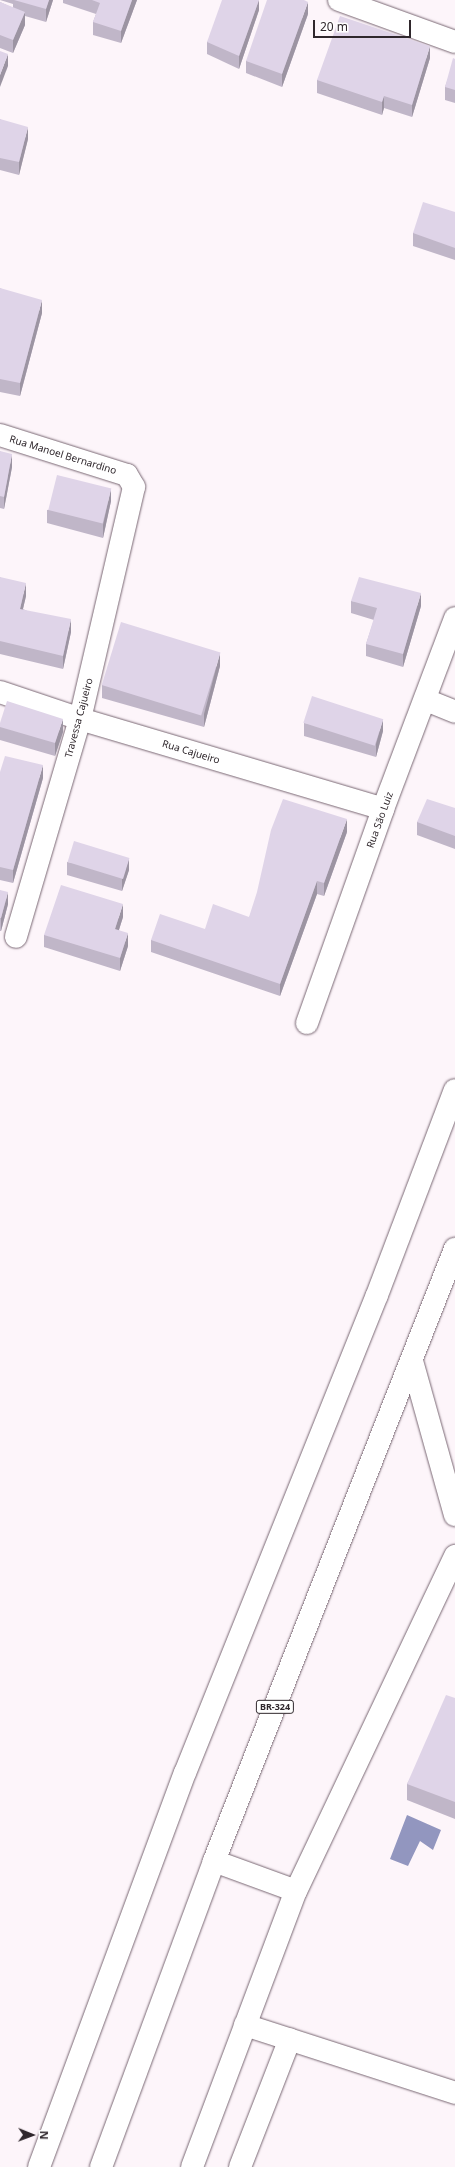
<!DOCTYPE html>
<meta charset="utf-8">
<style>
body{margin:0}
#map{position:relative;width:455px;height:2167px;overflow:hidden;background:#fdf5fa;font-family:"Noto Sans",sans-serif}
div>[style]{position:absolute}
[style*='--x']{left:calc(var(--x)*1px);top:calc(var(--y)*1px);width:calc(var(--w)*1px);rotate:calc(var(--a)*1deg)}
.water>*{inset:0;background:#9296bf}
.roads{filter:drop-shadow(0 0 1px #796773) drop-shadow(0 0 1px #796773)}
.street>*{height:22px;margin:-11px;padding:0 11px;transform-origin:11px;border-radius:11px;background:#fff}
.highway>*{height:22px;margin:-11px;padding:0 11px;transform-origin:11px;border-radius:11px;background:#fff}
.wall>*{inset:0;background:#c0b6c8}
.shaded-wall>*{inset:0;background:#9c94a2}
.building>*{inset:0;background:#dfd4e8;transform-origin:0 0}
span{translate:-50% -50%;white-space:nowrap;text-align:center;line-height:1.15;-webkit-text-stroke:3.5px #fff;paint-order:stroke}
.shield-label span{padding:1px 3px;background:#fff;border:1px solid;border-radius:3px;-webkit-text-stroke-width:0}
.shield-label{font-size:9px;color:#2f272c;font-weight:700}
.street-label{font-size:10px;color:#2f272c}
.north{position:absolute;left:12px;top:2115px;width:40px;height:40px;-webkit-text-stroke:3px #fff;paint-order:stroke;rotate:91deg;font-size:11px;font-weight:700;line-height:16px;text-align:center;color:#2f272c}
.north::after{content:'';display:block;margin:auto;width:14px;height:18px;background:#2f272c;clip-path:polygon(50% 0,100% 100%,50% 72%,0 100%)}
.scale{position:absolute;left:313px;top:20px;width:98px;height:18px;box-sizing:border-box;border:2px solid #2f272c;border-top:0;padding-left:5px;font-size:12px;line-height:14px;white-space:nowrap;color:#2f272c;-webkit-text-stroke:3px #fff;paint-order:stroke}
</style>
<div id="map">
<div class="water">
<i style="clip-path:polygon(407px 1815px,441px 1830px,433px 1850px,420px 1841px,408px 1866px,390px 1859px)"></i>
</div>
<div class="roads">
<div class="street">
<i style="--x:339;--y:0;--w:123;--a:19.9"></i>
<i style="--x:0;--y:435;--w:133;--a:17.5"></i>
<i style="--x:127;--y:475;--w:14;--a:60"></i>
<i style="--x:134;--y:487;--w:238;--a:103.1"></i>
<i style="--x:80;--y:719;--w:227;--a:106.4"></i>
<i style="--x:0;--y:692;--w:84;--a:18.6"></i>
<i style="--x:80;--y:719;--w:316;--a:16.5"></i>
<i style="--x:426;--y:700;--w:31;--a:22"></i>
<i style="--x:307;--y:1023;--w:227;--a:-70.4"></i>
<i style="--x:383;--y:809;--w:204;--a:-69.3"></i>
<i style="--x:412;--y:1361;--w:160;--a:74.4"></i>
<i style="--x:214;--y:1861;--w:87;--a:20.1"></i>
<i style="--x:245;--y:2025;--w:221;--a:17.9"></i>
<i style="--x:39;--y:2167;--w:420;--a:-69.7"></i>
<i style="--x:185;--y:1773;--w:515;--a:-68.12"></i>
<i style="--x:377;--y:1295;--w:219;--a:-69.2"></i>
<i style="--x:192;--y:2167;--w:295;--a:-69.4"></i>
<i style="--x:296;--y:1891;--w:371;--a:-64.6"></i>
<i style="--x:240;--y:2167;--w:137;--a:-68.7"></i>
</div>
<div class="highway">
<i style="--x:101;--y:2167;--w:326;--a:-69.7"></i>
<i style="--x:214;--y:1861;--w:658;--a:-68.51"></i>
</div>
</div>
<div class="wall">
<i style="clip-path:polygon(0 0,53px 0,46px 22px,25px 16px,25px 25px,13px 53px,0 48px,0 2px,13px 8px,13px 4px)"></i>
<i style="clip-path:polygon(63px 0,137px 0,121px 43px,93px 35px,93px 22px,96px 14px,63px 3px)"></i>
<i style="clip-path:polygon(259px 0,259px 10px,239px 69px,207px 54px,207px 42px)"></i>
<i style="clip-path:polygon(308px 14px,282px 87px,246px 73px,246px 61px)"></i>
<i style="clip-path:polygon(430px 58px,412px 117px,384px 108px,382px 115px,317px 93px,317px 80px)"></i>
<i style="clip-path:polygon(455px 59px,455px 103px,445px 100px,445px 87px)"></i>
<i style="clip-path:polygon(0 119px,28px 139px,19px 175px,0 170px)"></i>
<i style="clip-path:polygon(455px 212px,455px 260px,413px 246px,413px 233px)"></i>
<i style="clip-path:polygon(0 288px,42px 313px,20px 396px,0 392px)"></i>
<i style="clip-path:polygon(0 451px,12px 467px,4px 509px,0 508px)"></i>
<i style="clip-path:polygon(111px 501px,103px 538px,47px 523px,47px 510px)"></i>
<i style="clip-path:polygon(0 577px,26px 596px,23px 609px,71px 632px,63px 669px,0 654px)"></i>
<i style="clip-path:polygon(351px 601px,421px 606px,403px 667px,366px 656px,366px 644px,374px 620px,351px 613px)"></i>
<i style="clip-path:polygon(220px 666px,204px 727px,102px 698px,102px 685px)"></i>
<i style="clip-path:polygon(0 723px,63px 732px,55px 756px,0 740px)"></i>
<i style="clip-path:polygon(304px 723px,383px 731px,376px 757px,304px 736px)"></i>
<i style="clip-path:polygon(0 772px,43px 778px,13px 883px,0 880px)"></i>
<i style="clip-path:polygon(455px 808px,455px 849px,417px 835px,417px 822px)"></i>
<i style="clip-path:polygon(347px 832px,324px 896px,317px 894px,280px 996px,151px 952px,151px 940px,205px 929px,249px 917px)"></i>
<i style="clip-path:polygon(67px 862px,129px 870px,122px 891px,67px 875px)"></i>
<i style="clip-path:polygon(0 890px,8px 904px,1px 931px,0 931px)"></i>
<i style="clip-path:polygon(123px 917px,119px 930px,128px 946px,120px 971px,44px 947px,44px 935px)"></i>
<i style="clip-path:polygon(455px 1698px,455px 1819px,407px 1800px,407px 1784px)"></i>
</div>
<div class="shaded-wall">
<i style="clip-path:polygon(49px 0,53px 0,46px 22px,46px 9px)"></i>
<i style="clip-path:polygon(132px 0,137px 0,121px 43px,121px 31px)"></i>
<i style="clip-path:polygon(259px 0,259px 10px,239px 69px,239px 56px)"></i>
<i style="clip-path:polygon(308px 2px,308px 14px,282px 87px,282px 74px)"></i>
<i style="clip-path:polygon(25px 12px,25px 25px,13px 53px,13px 40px)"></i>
<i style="clip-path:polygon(430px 46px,430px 58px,412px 117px,412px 105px)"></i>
<i style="clip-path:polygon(8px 54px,8px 66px,0 87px,0 75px)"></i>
<i style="clip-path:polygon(384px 96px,384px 108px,382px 115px,382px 102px)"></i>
<i style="clip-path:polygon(28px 127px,28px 139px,19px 175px,19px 162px)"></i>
<i style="clip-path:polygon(42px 300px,42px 313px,20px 396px,20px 383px)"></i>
<i style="clip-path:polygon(12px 454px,12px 467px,4px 509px,4px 497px)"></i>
<i style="clip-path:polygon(111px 488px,111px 501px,103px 538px,103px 525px)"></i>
<i style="clip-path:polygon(26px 583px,26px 596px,20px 621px,20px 609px)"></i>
<i style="clip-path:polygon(421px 593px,421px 606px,403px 667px,403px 654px)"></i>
<i style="clip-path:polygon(71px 619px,71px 632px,63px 669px,63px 656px)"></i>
<i style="clip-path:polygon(220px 653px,220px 666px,204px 727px,204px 714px)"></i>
<i style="clip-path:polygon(63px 719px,63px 732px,55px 756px,55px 743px)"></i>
<i style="clip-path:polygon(383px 719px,383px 731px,376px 757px,376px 744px)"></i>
<i style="clip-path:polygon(43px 765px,43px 778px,13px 883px,13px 870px)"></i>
<i style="clip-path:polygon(347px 819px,347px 832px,324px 896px,324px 883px)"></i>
<i style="clip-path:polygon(129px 858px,129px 870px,122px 891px,122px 879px)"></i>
<i style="clip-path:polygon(317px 881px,317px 894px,280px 996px,280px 984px)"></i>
<i style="clip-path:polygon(8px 892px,8px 904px,1px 931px,1px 918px)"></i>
<i style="clip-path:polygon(123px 904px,123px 917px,115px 942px,115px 929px)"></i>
<i style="clip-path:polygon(128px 933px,128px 946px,120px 971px,120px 958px)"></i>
</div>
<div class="building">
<i style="clip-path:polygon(14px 0,49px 0,46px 9px)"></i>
<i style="clip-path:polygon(92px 0,132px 0,121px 31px,93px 22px,100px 3px)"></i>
<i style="clip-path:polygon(222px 0,259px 0,239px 56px,207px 42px)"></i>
<i style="clip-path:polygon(267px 0,304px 0,308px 2px,282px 74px,246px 61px)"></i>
<i style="clip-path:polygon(0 2px,25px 12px,13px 40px,0 35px)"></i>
<i style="clip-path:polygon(340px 16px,430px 46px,412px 105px,384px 96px,382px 102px,317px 80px)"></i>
<i style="clip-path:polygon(0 51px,8px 54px,0 75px)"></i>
<i style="clip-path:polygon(453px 58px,455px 59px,455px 90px,445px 87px)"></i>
<i style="clip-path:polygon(0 119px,28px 127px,19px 162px,0 158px)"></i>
<i style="clip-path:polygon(423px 202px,455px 212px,455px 248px,413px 233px)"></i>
<i style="clip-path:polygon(0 288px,42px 300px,20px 383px,0 379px)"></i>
<i style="clip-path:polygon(0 451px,12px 454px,4px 497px,0 496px)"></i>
<i style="left:57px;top:475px;width:56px;height:36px;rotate:14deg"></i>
<i style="clip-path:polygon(0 577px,26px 583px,20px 609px,71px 619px,63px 656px,0 641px)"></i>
<i style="clip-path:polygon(359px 577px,421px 593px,403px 654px,366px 644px,377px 608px,351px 601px)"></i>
<i style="left:121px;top:622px;width:104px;height:66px;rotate:17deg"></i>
<i style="left:312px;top:696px;width:75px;height:28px;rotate:18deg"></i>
<i style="clip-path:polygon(7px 701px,63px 719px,55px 743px,0 727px,0 723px)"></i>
<i style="clip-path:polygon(5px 756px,43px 765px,13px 870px,0 867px,0 772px)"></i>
<i style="clip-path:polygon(283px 799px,347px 819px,324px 883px,317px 881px,280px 984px,151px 940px,160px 914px,205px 929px,213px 904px,249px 917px,257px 892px,271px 830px)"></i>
<i style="clip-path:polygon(427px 799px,455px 808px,455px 836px,417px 822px)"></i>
<i style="left:74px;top:841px;width:58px;height:22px;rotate:17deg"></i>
<i style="clip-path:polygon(61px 885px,123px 904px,115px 929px,128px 933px,120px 958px,44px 935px)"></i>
<i style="clip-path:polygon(0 890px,8px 892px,1px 918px,0 918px)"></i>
<i style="clip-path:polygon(446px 1695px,455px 1698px,455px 1802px,407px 1784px)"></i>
</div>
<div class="shield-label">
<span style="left:275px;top:1707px">BR-324</span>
</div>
<div class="street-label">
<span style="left:63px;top:455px;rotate:17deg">Rua Manoel Bernardino</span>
<span style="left:79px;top:718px;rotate:-75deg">Travessa Cajueiro</span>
<span style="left:191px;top:752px;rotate:17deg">Rua Cajueiro</span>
<span style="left:380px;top:820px;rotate:-70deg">Rua São Luiz</span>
</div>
<div class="north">N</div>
<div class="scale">20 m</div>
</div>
